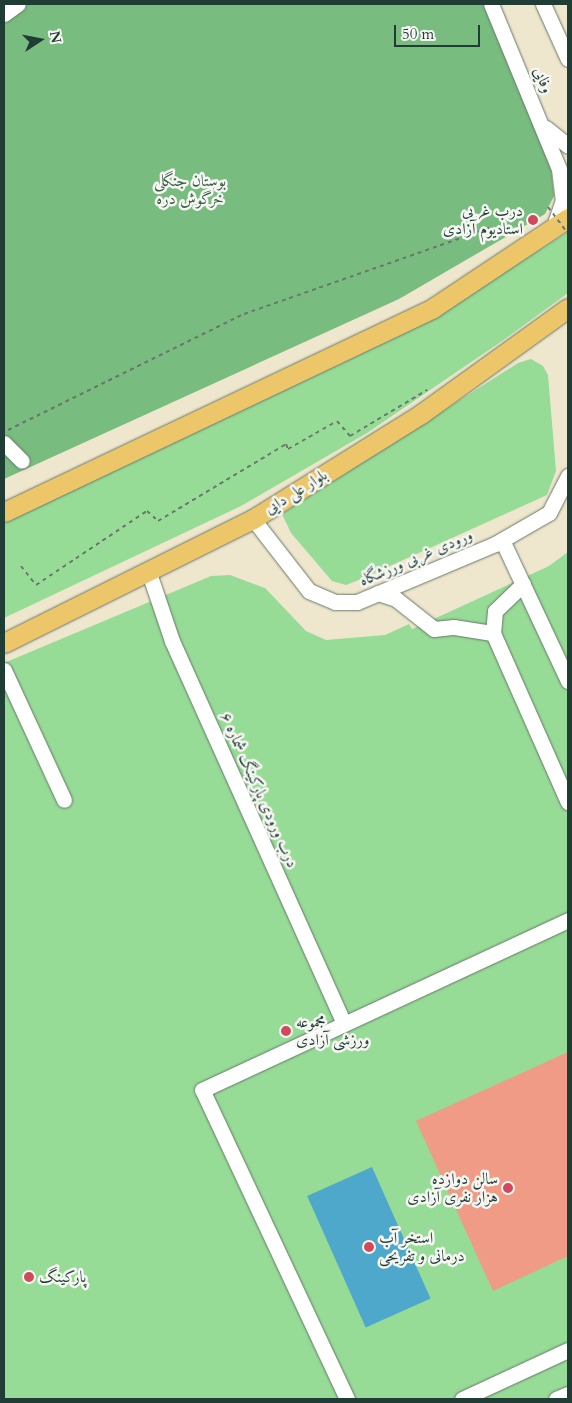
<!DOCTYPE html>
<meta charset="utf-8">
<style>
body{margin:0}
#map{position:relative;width:572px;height:1403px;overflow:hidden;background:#eee6cd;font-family:Cardo,Amiri,serif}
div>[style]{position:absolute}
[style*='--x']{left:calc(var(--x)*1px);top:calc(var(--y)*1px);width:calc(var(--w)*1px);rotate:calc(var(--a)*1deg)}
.green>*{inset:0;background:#97dc96}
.forest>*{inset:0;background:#79bc7f}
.water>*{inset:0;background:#4ea8cb;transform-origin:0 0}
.building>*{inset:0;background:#f09b86}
.path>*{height:2px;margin-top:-1px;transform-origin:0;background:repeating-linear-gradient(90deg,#67786a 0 4px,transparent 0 8px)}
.roads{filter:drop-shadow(0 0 1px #67786a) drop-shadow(0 0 1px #67786a)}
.minor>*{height:15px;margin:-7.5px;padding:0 7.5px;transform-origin:7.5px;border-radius:7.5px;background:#fff}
.major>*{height:19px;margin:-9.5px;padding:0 9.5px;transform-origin:9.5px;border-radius:9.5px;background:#ecc669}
.path-bridge>*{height:2px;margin-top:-1px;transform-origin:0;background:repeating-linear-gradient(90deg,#67786a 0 4px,transparent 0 8px)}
.dots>*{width:14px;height:14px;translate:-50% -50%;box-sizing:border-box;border:2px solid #f6f6f2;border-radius:50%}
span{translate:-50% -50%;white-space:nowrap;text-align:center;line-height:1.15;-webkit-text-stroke:5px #f6f6f2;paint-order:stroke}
.street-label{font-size:16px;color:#1f3d34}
.park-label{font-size:16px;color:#375d48}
.poi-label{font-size:16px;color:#1f3d34}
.right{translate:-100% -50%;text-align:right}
.left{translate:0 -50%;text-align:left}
.frame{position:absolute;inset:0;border:5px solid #1f3d34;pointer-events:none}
.north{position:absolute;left:15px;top:15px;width:50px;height:50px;-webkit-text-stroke:4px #f6f6f2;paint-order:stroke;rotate:79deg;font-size:14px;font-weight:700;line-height:20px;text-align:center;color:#1f3d34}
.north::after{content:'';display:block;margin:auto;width:18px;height:22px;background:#1f3d34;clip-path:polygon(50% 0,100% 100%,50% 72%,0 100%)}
.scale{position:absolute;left:394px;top:25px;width:86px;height:22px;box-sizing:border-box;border:2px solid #1f3d34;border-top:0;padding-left:6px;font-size:15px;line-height:18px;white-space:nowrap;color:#1f3d34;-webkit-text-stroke:4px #f6f6f2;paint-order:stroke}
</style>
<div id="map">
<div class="green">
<i style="clip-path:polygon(568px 232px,568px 293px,505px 339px,367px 433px,241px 506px,4px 618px,4px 523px,420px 326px)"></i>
<i style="clip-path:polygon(531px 359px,543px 366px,548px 375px,556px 471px,547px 495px,359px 580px,346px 585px,332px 581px,291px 533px,282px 514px,518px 363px)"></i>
<i style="clip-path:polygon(568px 552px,568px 1399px,4px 1399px,4px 663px,211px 576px,230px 575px,265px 588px,306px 631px,326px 640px,385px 635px,409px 624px,412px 629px,549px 566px)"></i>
</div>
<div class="forest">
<i style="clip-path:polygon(4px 4px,484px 4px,551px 167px,554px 196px,545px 214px,399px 299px,4px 479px)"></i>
</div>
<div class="water">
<i style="left:372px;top:1167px;width:144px;height:71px;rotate:66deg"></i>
</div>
<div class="building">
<i style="clip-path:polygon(568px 1052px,568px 1256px,493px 1291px,416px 1121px)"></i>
</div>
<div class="path">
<i style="--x:8;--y:430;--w:263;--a:-26.2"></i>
<i style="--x:244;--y:314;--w:260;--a:-19.3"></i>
<i style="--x:21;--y:566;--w:24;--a:52"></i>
<i style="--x:36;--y:585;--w:133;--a:-33.7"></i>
<i style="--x:147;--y:511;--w:15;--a:42"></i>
<i style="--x:158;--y:521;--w:149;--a:-31"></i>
<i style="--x:286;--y:444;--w:5;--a:68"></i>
<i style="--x:288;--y:449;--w:56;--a:-29.7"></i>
<i style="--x:337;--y:421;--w:20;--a:49"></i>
<i style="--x:350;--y:436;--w:90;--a:-30.9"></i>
</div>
<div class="roads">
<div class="minor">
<i style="--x:491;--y:4;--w:178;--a:67.6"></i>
<i style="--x:559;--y:169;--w:31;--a:83"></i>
<i style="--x:563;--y:200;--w:31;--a:109"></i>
<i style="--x:543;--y:4;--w:60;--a:65.6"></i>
<i style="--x:4;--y:14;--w:17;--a:-36"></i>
<i style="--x:546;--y:128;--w:28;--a:39"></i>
<i style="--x:4;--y:443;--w:25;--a:45"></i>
<i style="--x:253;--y:519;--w:91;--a:52.1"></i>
<i style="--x:309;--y:591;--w:28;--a:23"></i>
<i style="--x:335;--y:602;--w:22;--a:0"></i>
<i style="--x:357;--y:602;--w:150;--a:-22.8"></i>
<i style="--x:495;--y:544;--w:62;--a:-29.9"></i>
<i style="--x:549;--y:513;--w:42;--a:-62.8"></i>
<i style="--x:502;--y:540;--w:156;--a:64.9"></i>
<i style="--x:148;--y:570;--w:75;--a:71.3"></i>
<i style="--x:172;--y:641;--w:419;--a:65.8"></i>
<i style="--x:523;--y:584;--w:39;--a:136"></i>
<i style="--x:495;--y:611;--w:22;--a:95"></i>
<i style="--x:493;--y:633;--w:185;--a:66.1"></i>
<i style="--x:378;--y:593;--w:19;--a:18"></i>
<i style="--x:396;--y:599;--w:48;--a:38.3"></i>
<i style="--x:434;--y:629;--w:20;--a:-6"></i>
<i style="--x:454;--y:627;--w:39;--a:9"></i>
<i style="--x:4;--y:670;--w:143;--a:65.2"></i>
<i style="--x:347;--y:1399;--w:341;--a:-115.1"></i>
<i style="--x:202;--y:1090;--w:404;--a:-24.9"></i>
<i style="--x:462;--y:1399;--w:117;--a:-24.8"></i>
<i style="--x:556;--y:1399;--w:13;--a:-23"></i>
</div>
<div class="major">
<i style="--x:4;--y:512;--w:475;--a:-25.4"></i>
<i style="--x:433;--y:308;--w:162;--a:-33.7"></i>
<i style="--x:4;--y:643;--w:278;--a:-26.5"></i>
<i style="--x:253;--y:519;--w:198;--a:-32"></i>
<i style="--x:421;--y:414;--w:181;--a:-35.8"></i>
</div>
</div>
<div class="path-bridge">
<i style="--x:548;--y:207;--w:34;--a:53"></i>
</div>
<div class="dots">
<i style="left:533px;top:220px;background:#d1495b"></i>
<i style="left:286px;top:1031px;background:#d1495b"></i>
<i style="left:508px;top:1188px;background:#d1495b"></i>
<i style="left:369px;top:1247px;background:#d1495b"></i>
<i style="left:29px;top:1277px;background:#d1495b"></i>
</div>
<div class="street-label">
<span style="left:543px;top:80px;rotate:67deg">وفایی</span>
<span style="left:296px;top:492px;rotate:-32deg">بلوار علی دایی</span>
<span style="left:416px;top:558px;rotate:-23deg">ورودی غربی ورزشگاه</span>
<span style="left:259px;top:790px;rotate:66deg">درب ورودی پارکینگ شماره ۶</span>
</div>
<div class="park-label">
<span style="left:190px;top:190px">بوستان جنگلی<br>خرگوش دره</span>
</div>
<div class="poi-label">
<span class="right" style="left:523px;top:220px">درب غربی<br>استادیوم آزادی</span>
<span class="left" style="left:296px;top:1031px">مجموعه<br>ورزشی آزادی</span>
<span class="right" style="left:498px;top:1188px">سالن دوازده<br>هزار نفری آزادی</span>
<span class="left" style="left:379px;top:1247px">استخر آب<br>درمانی و تفریحی</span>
<span class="left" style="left:39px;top:1277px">پارکینگ</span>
</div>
<div class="frame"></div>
<div class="north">N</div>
<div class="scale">50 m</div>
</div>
